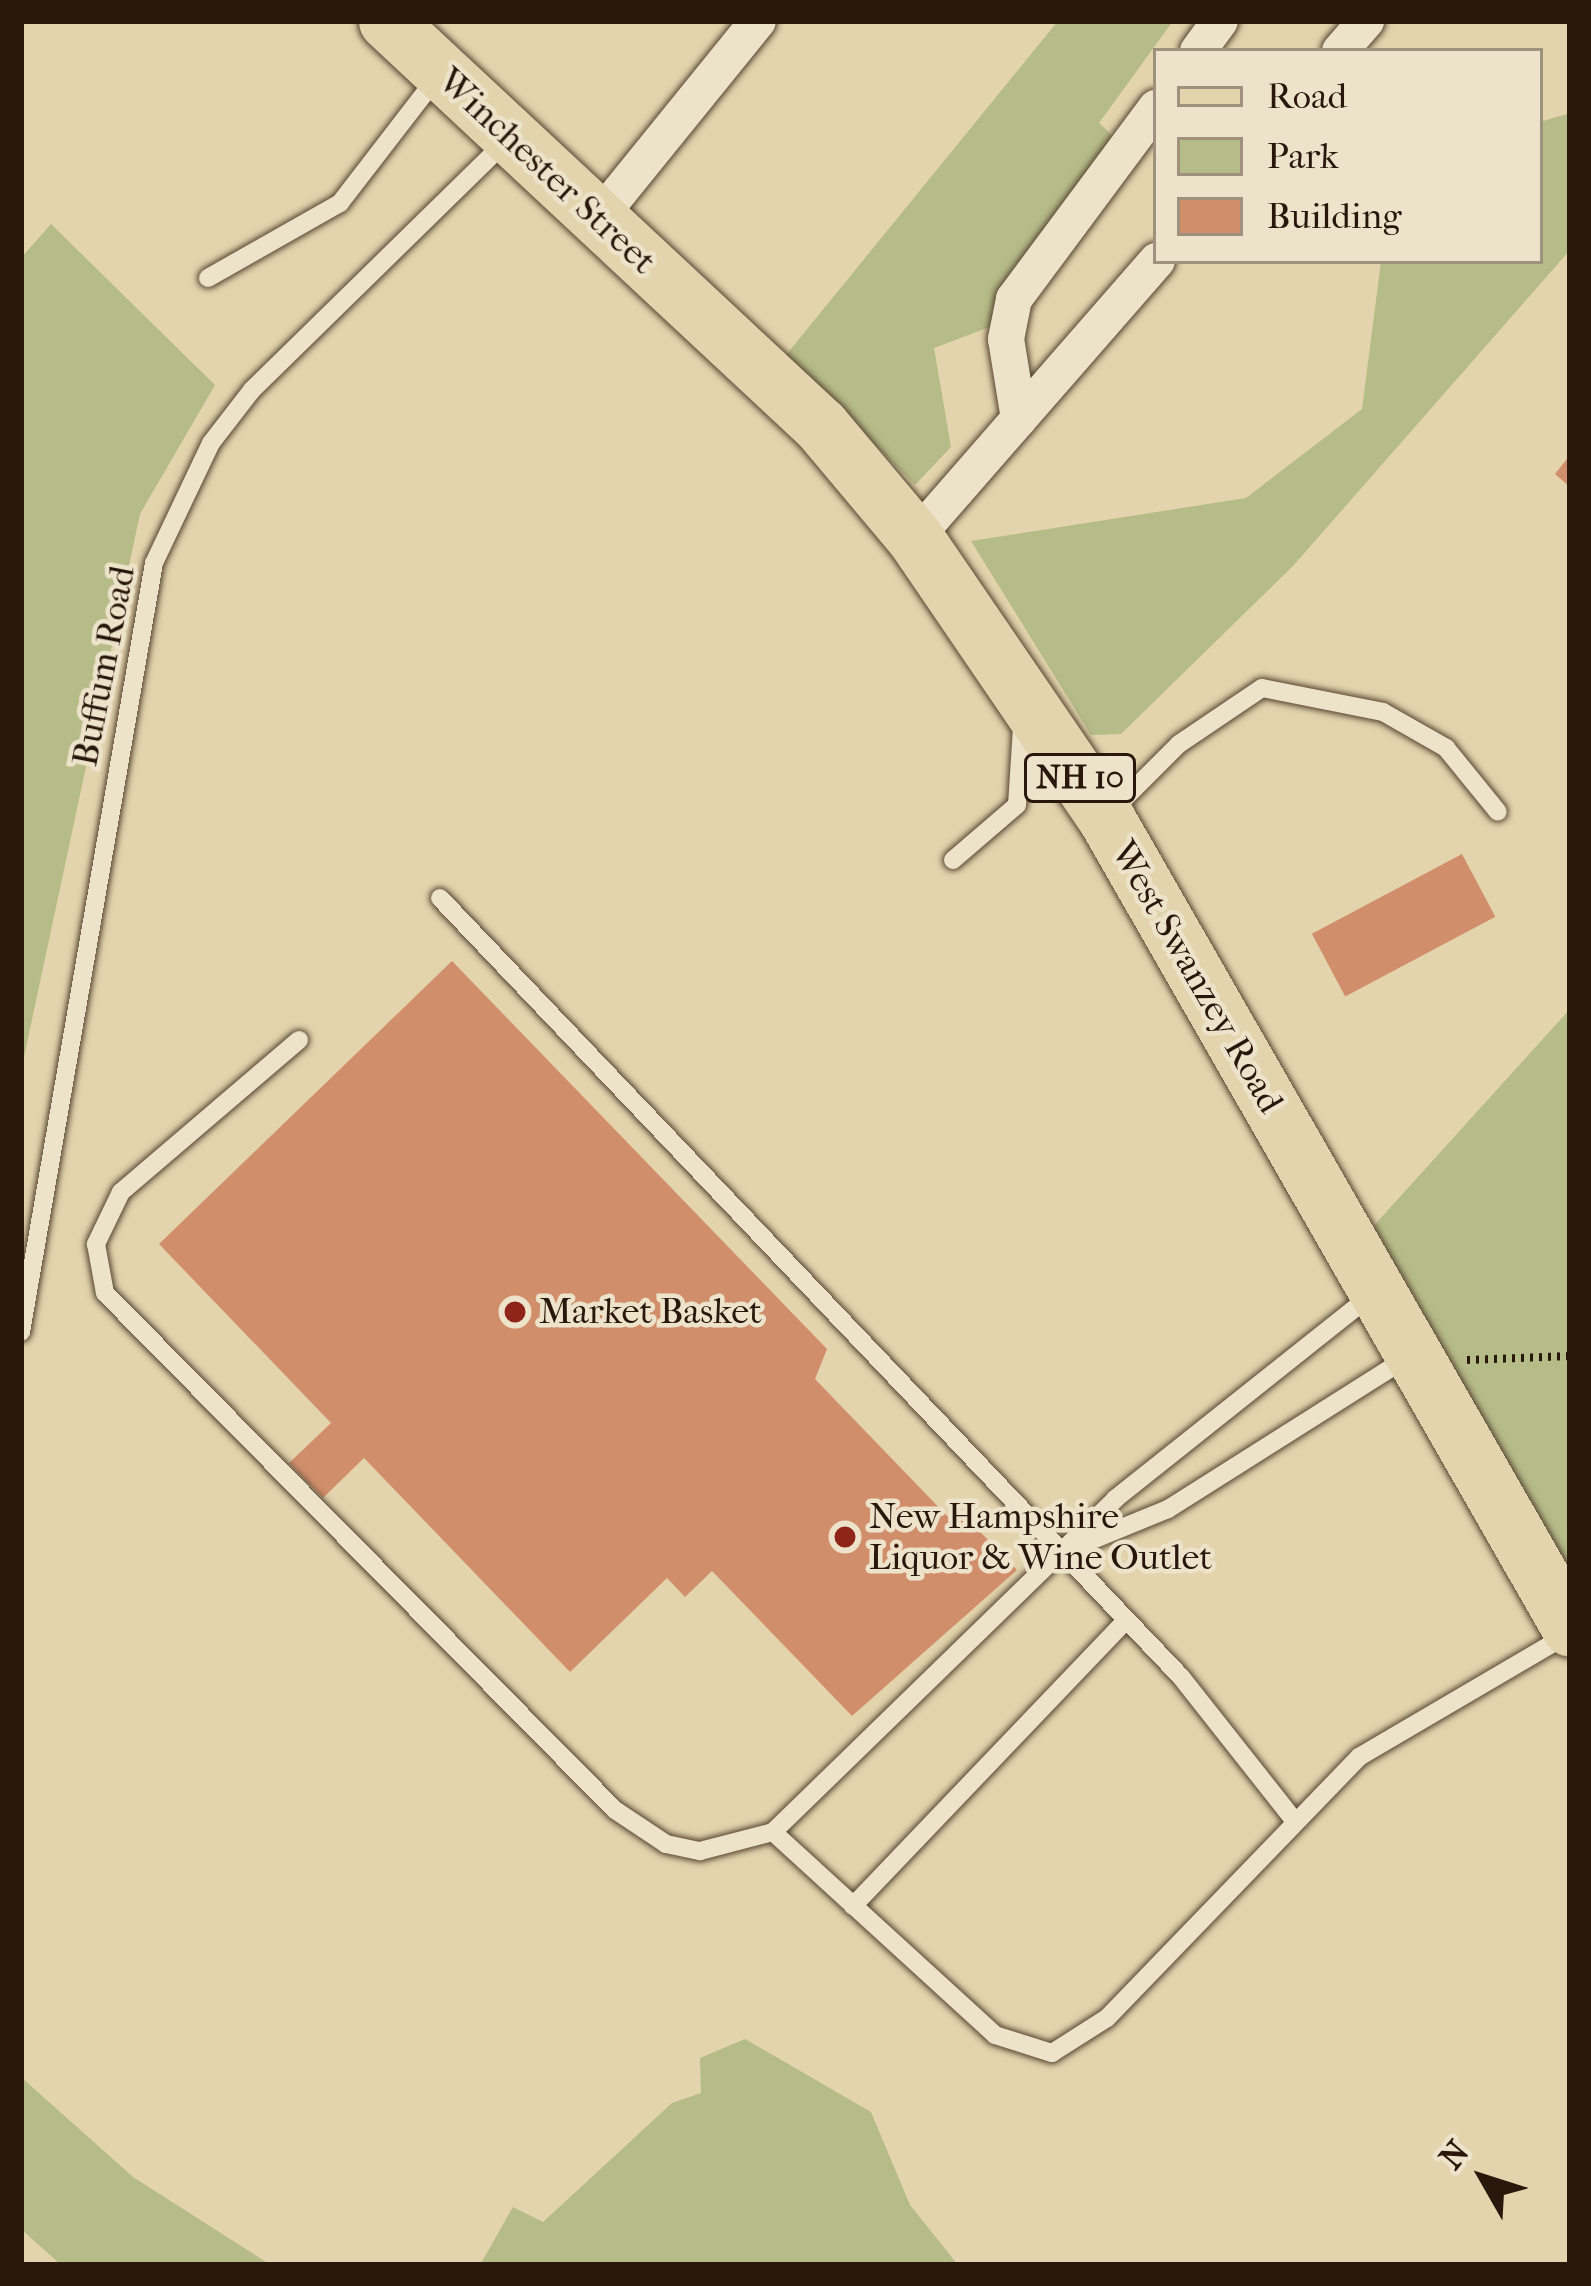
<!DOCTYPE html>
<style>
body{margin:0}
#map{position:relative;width:1591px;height:2286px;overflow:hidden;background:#e3d4ad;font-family:"IM FELL French Canon",serif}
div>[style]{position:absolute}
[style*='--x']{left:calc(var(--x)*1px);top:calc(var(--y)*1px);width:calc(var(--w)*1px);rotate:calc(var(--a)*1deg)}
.green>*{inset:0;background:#b6bc88}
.building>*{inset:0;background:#d18e6b;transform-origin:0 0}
.path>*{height:8px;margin-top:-4px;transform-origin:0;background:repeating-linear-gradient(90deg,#28170a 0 3px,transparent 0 9px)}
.roads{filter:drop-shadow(0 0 3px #574633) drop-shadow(0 0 3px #574633)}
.lane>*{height:18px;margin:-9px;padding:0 9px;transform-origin:9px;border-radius:9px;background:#ede3ca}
.street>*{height:36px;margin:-18px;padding:0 18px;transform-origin:18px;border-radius:18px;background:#ede3ca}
.primary>*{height:57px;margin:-28.5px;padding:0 28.5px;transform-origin:28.5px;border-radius:28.5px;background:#e3d4ad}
.dots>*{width:33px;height:33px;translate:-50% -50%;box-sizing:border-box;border:6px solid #ede3ca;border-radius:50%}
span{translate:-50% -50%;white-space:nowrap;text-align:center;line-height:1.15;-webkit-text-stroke:9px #ede3ca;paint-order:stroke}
.shield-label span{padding:3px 9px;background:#ede3ca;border:3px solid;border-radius:9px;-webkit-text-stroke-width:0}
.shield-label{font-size:33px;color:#28170a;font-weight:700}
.street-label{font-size:36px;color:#28170a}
.poi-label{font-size:36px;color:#28170a}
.left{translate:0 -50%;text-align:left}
.frame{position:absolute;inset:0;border:24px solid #28170a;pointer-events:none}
.legend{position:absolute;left:1153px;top:48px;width:390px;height:216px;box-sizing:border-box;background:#ede3ca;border:3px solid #9e917d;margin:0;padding:15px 21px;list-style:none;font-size:36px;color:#28170a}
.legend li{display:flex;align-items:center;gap:24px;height:60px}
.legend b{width:60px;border:3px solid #9e917d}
.north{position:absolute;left:1423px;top:2118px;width:120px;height:120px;-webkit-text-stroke:9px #ede3ca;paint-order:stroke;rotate:309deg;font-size:33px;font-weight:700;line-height:48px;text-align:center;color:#28170a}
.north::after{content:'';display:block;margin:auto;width:42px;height:54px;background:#28170a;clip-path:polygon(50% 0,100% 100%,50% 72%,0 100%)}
</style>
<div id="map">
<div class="green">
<i style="clip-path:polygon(1058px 21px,1173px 21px,1099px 123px,1114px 137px,995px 325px,934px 348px,951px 447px,915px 485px,786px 355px)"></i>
<i style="clip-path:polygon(1570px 113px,1570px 250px,1293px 566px,1121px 734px,1091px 735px,971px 541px,1246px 498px,1362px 409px,1381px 261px,1540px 261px,1540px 122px)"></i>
<i style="clip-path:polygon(51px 224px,215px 385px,140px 514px,21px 1071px,21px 258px)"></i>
<i style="clip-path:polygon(1570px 1009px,1570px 1572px,1369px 1231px)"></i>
<i style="clip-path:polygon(745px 2039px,871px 2112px,910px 2205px,958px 2265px,480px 2265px,513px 2207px,543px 2222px,672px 2103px,701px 2093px,700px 2058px)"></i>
<i style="clip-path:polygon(21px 2077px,133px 2177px,271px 2265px,61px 2265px,21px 2229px)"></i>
</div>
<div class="building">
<i style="clip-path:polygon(1570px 455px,1570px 487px,1555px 474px)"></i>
<i style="left:1462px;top:854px;width:71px;height:170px;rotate:62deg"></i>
<i style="clip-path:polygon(452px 961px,827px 1349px,815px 1379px,951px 1520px,960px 1511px,1017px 1570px,852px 1716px,712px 1571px,685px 1597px,667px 1578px,570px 1672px,364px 1458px,323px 1498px,289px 1463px,331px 1423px,159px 1244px)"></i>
</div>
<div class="path">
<i style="--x:1467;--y:1360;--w:103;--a:-2.2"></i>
</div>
<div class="roads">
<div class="lane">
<i style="--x:208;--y:278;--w:152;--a:-29.6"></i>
<i style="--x:340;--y:203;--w:159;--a:-52.4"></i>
<i style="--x:1109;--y:814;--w:99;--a:-45"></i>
<i style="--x:1179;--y:744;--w:100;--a:-34"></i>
<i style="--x:1262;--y:688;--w:123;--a:11.2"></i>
<i style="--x:1383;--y:712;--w:73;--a:29.7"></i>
<i style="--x:1446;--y:748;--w:82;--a:50.9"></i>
<i style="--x:953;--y:860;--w:84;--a:-40.7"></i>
<i style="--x:1017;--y:805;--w:77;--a:-86.3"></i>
<i style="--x:440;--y:898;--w:1075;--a:46.43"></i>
<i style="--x:1181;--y:1677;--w:181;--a:51.7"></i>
<i style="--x:299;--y:1040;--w:234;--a:139.5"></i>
<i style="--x:121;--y:1192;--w:58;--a:115.7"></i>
<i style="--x:96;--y:1244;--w:50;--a:79.6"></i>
<i style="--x:105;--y:1293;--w:726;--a:45.39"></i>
<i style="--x:615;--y:1810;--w:61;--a:33.7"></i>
<i style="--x:666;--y:1844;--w:35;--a:12"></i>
<i style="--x:700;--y:1851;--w:75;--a:-14.6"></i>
<i style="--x:773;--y:1832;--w:477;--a:-44.2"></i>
<i style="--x:1115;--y:1499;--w:330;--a:-38.5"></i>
<i style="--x:21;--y:1332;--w:780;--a:-80.19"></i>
<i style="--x:154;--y:563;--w:133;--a:-64.6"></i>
<i style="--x:211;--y:443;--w:67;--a:-52.3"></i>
<i style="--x:252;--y:390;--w:359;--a:-44.4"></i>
<i style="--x:1068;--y:1550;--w:108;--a:-22.3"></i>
<i style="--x:1168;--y:1509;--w:284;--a:-32.3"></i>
<i style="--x:773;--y:1832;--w:301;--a:42.4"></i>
<i style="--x:995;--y:2035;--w:60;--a:17.5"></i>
<i style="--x:1052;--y:2053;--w:65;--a:-32.5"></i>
<i style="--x:1107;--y:2018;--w:363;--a:-46"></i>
<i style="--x:1359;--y:1757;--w:241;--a:-30.4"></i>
<i style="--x:853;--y:1906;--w:394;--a:-46.3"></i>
</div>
<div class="street">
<i style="--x:1198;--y:51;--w:37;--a:-54"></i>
<i style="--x:1340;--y:51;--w:40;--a:-49"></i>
<i style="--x:596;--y:221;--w:257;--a:-51"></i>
<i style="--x:1019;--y:419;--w:81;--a:-99.2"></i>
<i style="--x:1006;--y:339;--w:41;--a:-78.7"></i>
<i style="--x:1014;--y:299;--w:238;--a:-53.4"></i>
<i style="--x:915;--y:538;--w:368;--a:-48.9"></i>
</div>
<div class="primary">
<i style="--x:387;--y:21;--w:594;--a:43.02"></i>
<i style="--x:821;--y:426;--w:146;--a:50"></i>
<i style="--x:915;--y:538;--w:339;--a:55.7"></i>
<i style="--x:1106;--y:818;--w:933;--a:60.19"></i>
</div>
</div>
<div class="dots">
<i style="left:515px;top:1312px;background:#8f2418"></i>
<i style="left:845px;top:1537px;background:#8f2418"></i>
</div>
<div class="shield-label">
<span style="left:1080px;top:778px">NH 10</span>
</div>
<div class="street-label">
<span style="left:547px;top:171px;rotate:43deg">Winchester Street</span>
<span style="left:104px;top:666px;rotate:-79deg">Buffum Road</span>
<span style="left:1197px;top:977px;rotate:60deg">West Swanzey Road</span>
</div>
<div class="poi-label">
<span class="left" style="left:539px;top:1312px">Market Basket</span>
<span class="left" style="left:869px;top:1537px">New Hampshire<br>Liquor &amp; Wine Outlet</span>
</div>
<div class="frame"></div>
<ul class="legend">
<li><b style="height:15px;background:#e3d4ad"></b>Road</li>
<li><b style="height:33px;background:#b6bc88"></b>Park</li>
<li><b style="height:33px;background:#d18e6b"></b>Building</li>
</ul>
<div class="north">N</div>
</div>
